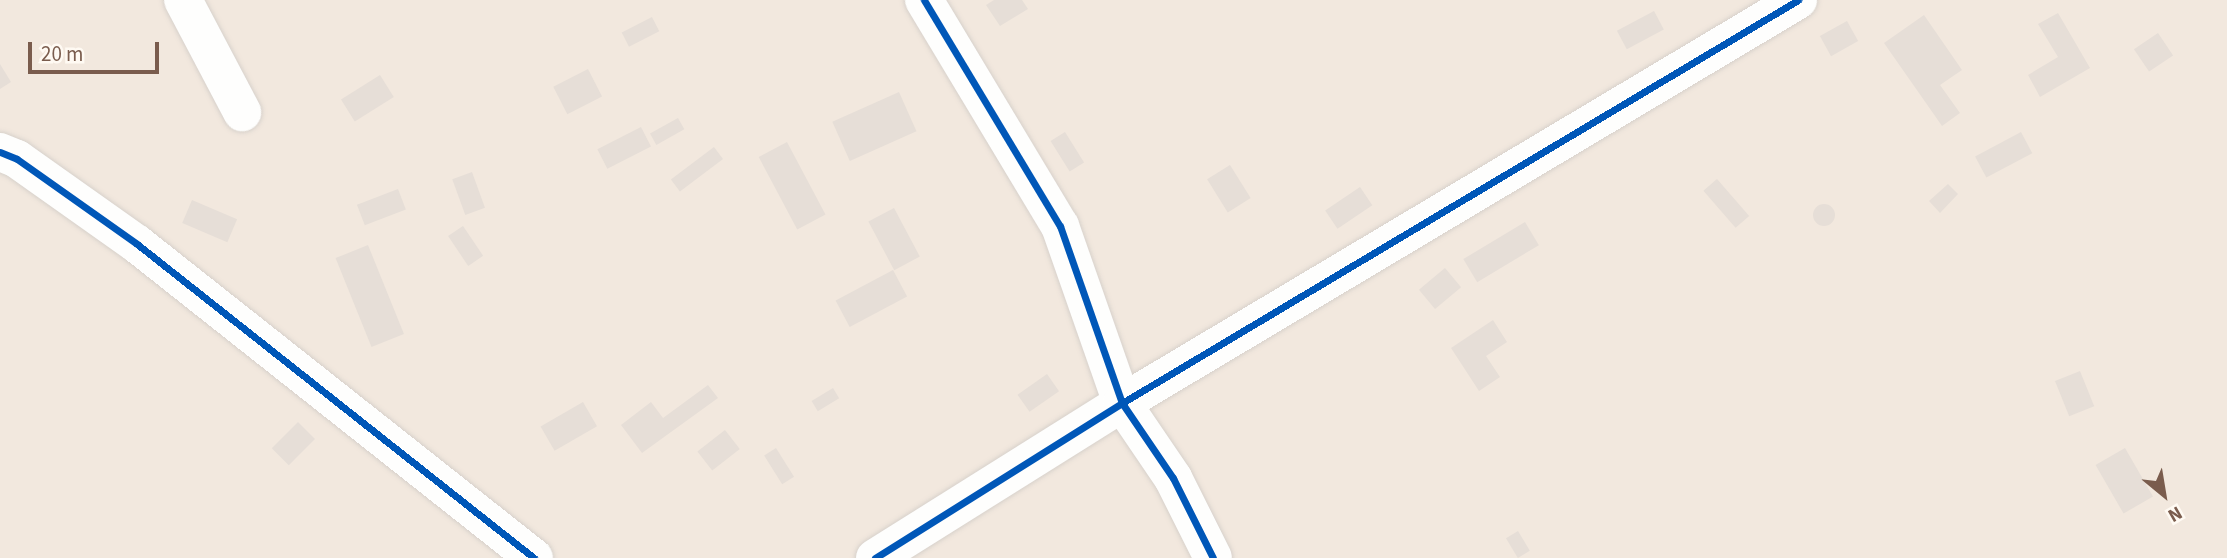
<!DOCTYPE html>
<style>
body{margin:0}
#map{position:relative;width:2227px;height:558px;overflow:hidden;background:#f9f5f0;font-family:"Source Sans 3",sans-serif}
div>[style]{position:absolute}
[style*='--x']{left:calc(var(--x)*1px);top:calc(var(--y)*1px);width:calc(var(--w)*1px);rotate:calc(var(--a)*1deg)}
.residential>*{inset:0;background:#f2e8de;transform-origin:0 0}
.building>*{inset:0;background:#e6ded7;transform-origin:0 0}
.round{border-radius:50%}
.roads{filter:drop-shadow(0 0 2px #d7d1cb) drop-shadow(0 0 2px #d7d1cb)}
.minor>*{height:38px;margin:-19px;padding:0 19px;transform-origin:19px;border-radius:19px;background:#fefefd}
.cycleway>*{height:7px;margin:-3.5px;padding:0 3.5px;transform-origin:3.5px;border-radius:3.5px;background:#0057b8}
span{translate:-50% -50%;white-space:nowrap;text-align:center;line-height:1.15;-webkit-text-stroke:7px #fffaf3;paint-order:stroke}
.north{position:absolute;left:2129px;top:460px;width:70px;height:70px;-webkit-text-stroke:5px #fffaf3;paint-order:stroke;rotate:150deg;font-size:19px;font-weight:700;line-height:28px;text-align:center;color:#7a5c4d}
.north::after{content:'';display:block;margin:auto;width:24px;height:32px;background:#7a5c4d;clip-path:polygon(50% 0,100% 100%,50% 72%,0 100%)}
.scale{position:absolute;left:28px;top:42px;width:131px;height:32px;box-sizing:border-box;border:4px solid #7a5c4d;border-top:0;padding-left:9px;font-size:21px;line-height:24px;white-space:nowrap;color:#7a5c4d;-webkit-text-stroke:5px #fffaf3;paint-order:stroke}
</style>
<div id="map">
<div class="residential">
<i style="left:0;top:0;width:2227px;height:558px"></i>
</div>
<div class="building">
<i style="clip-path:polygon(994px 0,1022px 0,1028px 9px,1000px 26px,986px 5px)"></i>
<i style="left:1654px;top:11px;width:21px;height:42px;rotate:62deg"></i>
<i style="clip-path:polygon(2058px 13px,2090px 68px,2040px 97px,2028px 75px,2058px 57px,2038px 24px)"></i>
<i style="clip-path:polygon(1924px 15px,1962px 70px,1940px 85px,1960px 113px,1942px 126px,1884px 43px)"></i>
<i style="left:652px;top:17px;width:16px;height:34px;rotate:63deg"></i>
<i style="left:1847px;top:21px;width:23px;height:31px;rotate:61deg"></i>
<i style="left:2158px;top:33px;width:27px;height:29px;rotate:56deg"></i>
<i style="clip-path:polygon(0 64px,11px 82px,0 89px)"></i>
<i style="left:588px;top:69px;width:31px;height:39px;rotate:63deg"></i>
<i style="left:380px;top:75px;width:26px;height:46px;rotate:58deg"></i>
<i style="left:899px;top:92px;width:43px;height:73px;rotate:66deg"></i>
<i style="left:678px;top:118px;width:13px;height:32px;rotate:61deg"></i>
<i style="left:641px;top:127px;width:22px;height:49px;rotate:63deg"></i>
<i style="left:1065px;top:132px;width:36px;height:17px;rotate:58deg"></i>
<i style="left:2021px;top:132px;width:24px;height:52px;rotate:62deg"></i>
<i style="left:787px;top:142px;width:82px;height:32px;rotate:62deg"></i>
<i style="left:714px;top:147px;width:15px;height:54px;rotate:53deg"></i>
<i style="left:1230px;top:165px;width:39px;height:27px;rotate:58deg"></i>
<i style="left:472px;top:172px;width:38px;height:21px;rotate:70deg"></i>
<i style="left:1717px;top:179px;width:49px;height:18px;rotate:49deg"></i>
<i style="clip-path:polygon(1948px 184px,1958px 194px,1940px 213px,1929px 201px)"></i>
<i style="left:1360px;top:187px;width:22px;height:42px;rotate:56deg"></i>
<i style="left:398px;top:189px;width:22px;height:44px;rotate:69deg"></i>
<i style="left:192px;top:200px;width:49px;height:25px;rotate:23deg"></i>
<i class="round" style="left:1813px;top:204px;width:22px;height:22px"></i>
<i style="left:894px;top:208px;width:55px;height:29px;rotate:62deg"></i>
<i style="left:1525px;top:222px;width:27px;height:72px;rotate:59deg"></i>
<i style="left:463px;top:226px;width:36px;height:18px;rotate:56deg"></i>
<i style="left:368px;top:245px;width:96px;height:35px;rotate:68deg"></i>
<i style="left:1445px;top:268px;width:25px;height:34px;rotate:50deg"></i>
<i style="left:893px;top:270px;width:30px;height:65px;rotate:62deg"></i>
<i style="clip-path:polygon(1493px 320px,1507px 342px,1486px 356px,1500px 377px,1479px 391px,1451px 348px)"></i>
<i style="left:2080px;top:371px;width:38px;height:27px;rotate:68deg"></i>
<i style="left:1047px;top:374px;width:21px;height:36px;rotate:55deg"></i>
<i style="clip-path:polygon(708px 385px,718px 398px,642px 453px,621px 425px,651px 402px,663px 418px)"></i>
<i style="left:833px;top:388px;width:12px;height:25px;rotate:59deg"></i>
<i style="left:583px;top:402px;width:28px;height:49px;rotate:60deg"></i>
<i style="left:298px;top:422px;width:24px;height:37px;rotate:45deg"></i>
<i style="left:725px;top:430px;width:24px;height:35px;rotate:52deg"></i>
<i style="left:776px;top:448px;width:34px;height:14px;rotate:58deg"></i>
<i style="left:2125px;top:448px;width:56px;height:34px;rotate:60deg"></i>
<i style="left:1518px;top:531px;width:23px;height:14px;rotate:59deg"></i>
</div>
<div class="roads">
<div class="minor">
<i style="--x:183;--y:0;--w:127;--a:62.2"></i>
<i style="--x:924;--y:0;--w:264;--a:59"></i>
<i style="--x:1060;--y:226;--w:188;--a:70.7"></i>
<i style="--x:1122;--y:403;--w:91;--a:55.8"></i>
<i style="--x:1173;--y:478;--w:89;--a:63.4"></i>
<i style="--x:0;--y:152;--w:18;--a:22"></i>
<i style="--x:17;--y:159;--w:147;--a:35.3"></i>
<i style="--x:137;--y:244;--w:506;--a:38.34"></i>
<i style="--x:875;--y:558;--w:292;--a:-32.1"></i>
<i style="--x:1122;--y:403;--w:787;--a:-30.8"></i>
</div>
</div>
<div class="cycleway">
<i style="--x:924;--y:0;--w:264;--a:59"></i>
<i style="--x:1060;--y:226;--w:188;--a:70.7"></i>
<i style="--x:1122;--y:403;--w:91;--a:55.8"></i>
<i style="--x:1173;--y:478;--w:89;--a:63.4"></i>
<i style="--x:0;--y:152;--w:18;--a:22"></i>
<i style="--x:17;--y:159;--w:147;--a:35.3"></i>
<i style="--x:137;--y:244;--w:506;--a:38.34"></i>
<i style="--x:875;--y:558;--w:292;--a:-32.1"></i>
<i style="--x:1122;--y:403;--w:787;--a:-30.8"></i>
</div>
<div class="north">N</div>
<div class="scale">20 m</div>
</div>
